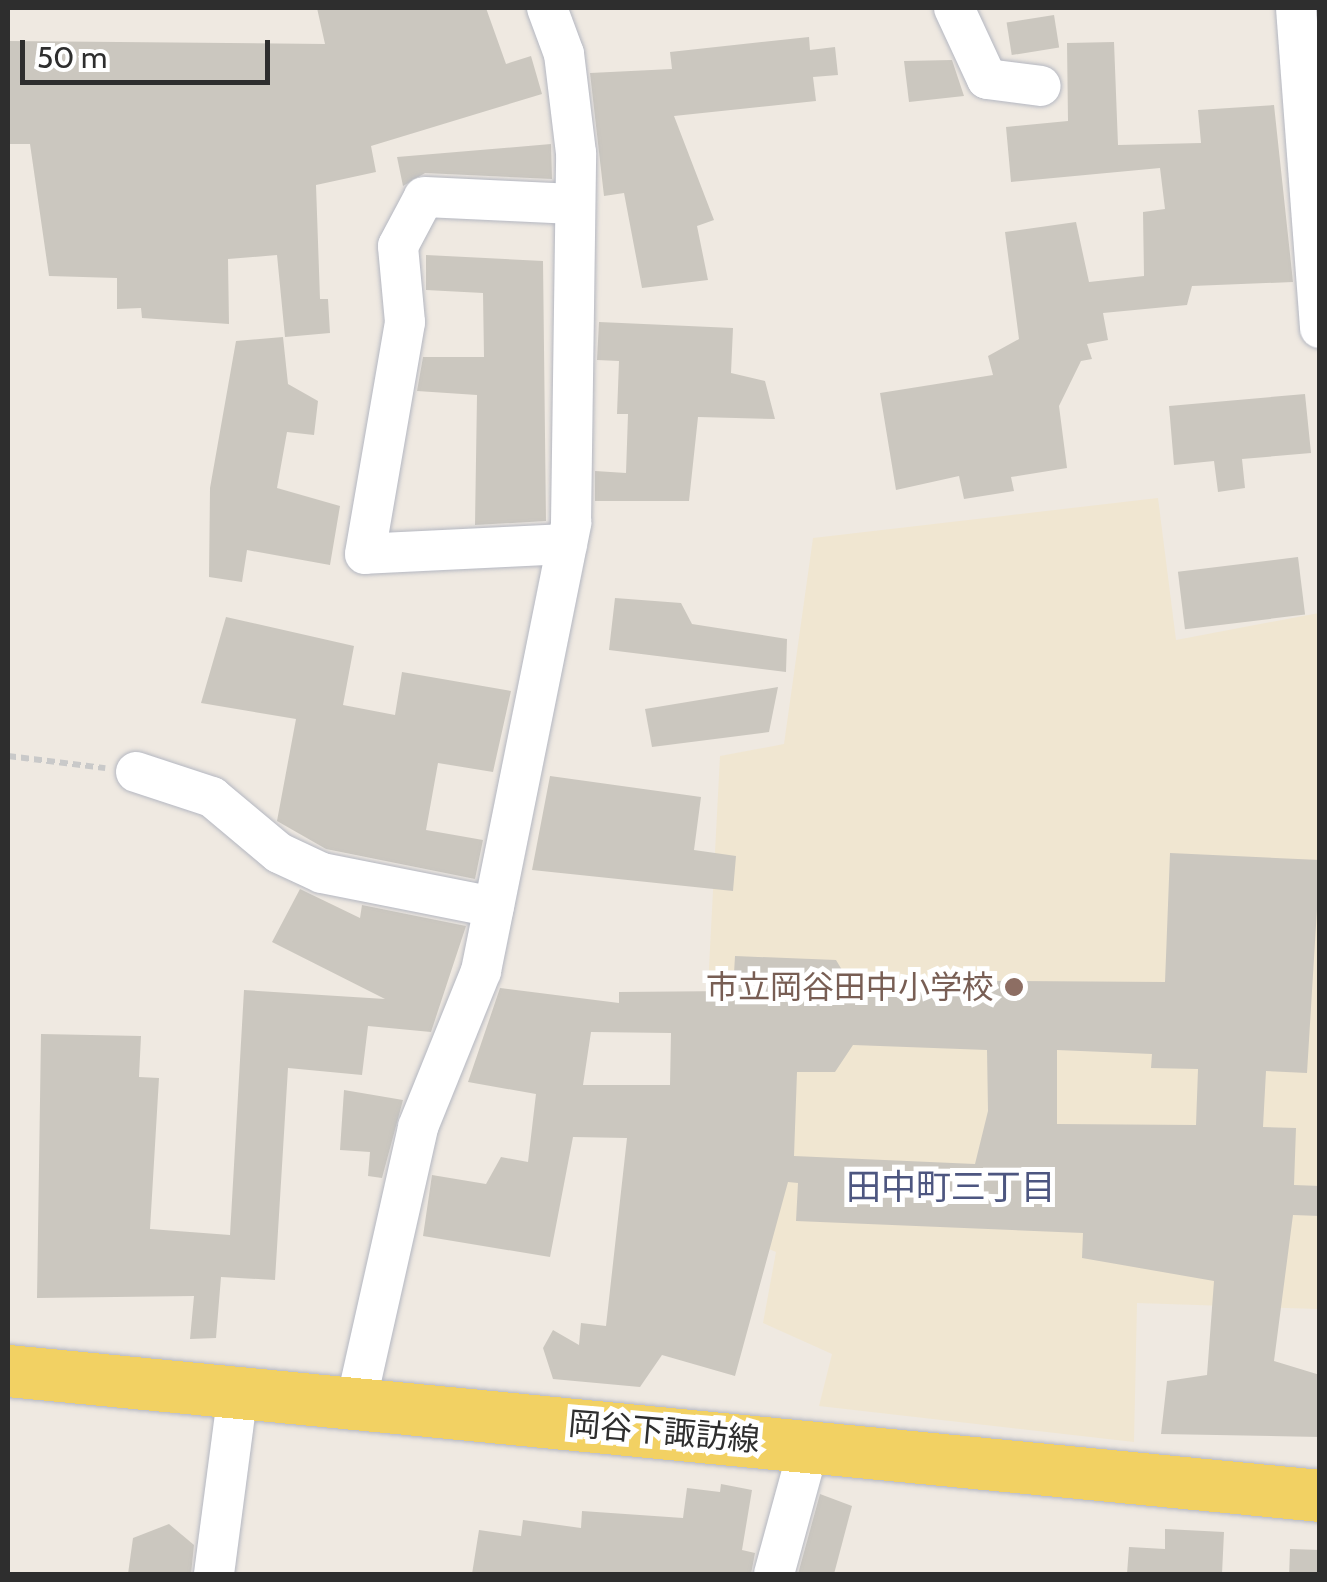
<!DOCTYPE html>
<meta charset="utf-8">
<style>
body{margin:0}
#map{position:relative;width:1327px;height:1582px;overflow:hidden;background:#efe9e1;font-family:Cabin,"Noto Sans JP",sans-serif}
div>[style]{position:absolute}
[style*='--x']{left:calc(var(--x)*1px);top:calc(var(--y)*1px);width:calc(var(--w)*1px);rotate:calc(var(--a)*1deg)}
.education>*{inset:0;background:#f0e6d1}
.building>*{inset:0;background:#cbc7bf;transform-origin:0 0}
.path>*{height:6px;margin-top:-3px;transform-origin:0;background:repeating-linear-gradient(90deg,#c9c9c9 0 8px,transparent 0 13px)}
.roads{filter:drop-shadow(0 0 2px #b4b7c1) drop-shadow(0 0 2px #b4b7c1)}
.minor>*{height:40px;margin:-20px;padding:0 20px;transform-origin:20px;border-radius:20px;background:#fff}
.major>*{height:52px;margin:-26px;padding:0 26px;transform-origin:26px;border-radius:26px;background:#f2d163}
.dots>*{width:28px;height:28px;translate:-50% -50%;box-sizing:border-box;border:5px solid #fff;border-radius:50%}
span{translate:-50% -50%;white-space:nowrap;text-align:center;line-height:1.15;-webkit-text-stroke:10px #fff;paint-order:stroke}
.education-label{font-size:32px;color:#785e54}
.right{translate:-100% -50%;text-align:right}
.street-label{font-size:32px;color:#2e2e2e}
.neighbourhood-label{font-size:35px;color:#4d5680}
.frame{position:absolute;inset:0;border:10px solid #2e2e2e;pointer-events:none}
.scale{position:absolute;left:20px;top:40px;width:250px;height:45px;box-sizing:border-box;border:5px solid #2e2e2e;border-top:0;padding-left:12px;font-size:30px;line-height:35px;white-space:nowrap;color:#2e2e2e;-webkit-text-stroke:8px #fff;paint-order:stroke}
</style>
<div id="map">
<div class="education">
<i style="clip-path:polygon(1158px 498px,1176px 640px,1319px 613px,1319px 1309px,1137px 1303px,1134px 1442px,819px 1406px,832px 1354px,763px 1323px,776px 1252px,696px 1218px,720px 756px,784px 744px,813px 538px)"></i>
</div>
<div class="building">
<i style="clip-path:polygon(317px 8px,486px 8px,506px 64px,531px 56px,542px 94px,371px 146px,376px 172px,316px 185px,320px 299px,328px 299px,330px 333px,285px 337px,277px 255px,228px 259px,229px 324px,142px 318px,141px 308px,117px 309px,117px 278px,49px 276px,30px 144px,8px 144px,8px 41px,325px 44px)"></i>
<i style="left:1054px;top:15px;width:33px;height:48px;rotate:81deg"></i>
<i style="clip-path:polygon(809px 37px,810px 50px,835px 47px,838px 75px,813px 77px,816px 101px,674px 116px,714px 220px,697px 226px,708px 280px,642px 288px,624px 193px,604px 196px,590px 73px,672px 69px,670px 52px)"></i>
<i style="clip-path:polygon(1114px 42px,1118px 145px,1201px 143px,1198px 110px,1274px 105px,1293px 282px,1192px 286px,1187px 305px,1103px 313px,1108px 340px,1087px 344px,1092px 359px,1081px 361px,1059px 406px,1067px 468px,1011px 477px,1014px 491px,964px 499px,959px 476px,896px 490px,880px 393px,993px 375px,988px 356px,1019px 339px,1005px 232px,1076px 222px,1089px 282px,1144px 276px,1143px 212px,1165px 209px,1160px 168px,1011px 182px,1006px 127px,1068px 121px,1067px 43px)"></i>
<i style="clip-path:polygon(952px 60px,964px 96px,909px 102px,904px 61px)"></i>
<i style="clip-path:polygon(551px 144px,552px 179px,425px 173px,403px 186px,397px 157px)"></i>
<i style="clip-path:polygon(426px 255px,543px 261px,546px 521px,475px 525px,477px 395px,417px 391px,423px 357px,484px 357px,483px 293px,426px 290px)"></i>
<i style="clip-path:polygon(599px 322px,733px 328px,731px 373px,765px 381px,775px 419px,698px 417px,689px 501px,595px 501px,595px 471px,626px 473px,628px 414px,617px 414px,619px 361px,597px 360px)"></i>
<i style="clip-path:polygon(283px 337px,288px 384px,318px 401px,314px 435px,287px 432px,277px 488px,340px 506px,330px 565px,247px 550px,242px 582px,209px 577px,210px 488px,236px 341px)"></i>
<i style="clip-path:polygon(1305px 394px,1311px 453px,1242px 459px,1245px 488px,1218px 492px,1214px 461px,1174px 465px,1169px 406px)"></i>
<i style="left:1298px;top:557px;width:58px;height:121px;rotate:83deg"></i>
<i style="clip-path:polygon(615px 598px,681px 603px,692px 624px,787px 639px,786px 672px,609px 650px)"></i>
<i style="clip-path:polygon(226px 617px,354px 646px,343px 705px,395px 715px,402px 672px,511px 691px,493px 772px,438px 763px,426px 830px,483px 840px,475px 879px,326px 849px,277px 821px,296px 719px,201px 703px)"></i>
<i style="clip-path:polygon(778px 687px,769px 732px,652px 747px,645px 709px)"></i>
<i style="clip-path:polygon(550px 776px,701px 797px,694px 850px,736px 856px,733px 891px,532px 870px)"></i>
<i style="clip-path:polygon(evenodd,1170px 853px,1320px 860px,1307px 1073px,1266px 1071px,1263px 1127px,1296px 1128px,1294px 1185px,1320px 1186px,1320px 1216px,1293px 1215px,1274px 1361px,1320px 1375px,1320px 1437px,1161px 1434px,1167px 1381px,1207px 1375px,1214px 1281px,1082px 1258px,1083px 1233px,796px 1221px,798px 1183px,788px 1182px,735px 1376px,662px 1355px,640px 1387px,553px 1379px,543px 1348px,553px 1330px,579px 1345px,581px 1323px,606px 1326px,627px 1138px,573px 1137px,550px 1257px,423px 1236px,432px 1175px,486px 1184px,501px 1157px,528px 1162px,536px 1094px,468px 1082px,500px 988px,619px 1003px,619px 992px,733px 991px,735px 956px,836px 960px,848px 980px,1165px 982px,1170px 853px,591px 1032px,671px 1033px,670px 1085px,583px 1085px,591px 1032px,1170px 853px,853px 1045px,987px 1050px,988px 1111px,975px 1164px,794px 1156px,797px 1072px,835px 1072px,853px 1045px,1170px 853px,1057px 1050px,1152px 1054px,1151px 1068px,1198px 1069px,1196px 1125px,1057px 1124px,1057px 1050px)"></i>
<i style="clip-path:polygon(300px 889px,360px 918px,362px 905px,466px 926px,431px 1032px,368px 1026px,362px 1075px,288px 1068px,275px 1280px,221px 1277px,216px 1338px,190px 1339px,194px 1296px,37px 1298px,41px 1034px,141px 1036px,139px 1077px,159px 1078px,150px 1229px,230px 1235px,244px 990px,385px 999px,272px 942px)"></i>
<i style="clip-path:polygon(344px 1090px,403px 1100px,382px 1178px,368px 1176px,370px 1152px,340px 1150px)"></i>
<i style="clip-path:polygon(721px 1484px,752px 1490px,742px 1550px,755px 1553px,751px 1574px,472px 1574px,479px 1530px,521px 1536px,523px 1520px,581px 1528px,582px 1511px,683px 1518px,687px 1488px,720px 1492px)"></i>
<i style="clip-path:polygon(820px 1494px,852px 1506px,834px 1574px,798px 1574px)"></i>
<i style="clip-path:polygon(169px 1524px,194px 1545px,191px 1574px,128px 1574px,133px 1538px)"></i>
<i style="clip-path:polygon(1165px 1529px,1224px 1532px,1222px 1574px,1127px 1574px,1129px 1547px,1165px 1549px)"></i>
<i style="left:1290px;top:1549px;width:30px;height:25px;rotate:2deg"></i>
</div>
<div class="path">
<i style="--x:8;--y:756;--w:98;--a:7.1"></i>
</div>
<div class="roads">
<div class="minor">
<i style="--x:954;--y:8;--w:78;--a:65.1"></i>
<i style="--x:987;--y:79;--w:54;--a:7.4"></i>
<i style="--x:1296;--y:8;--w:321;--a:85.7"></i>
<i style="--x:567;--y:544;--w:202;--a:177.2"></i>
<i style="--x:365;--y:554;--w:235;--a:-80.2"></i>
<i style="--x:405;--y:322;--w:76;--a:-95.3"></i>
<i style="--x:398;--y:246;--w:55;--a:-62"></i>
<i style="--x:424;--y:197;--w:151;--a:2.7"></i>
<i style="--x:136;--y:772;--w:80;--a:18.2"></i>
<i style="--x:212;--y:797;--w:87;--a:39.9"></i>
<i style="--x:279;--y:853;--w:47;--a:24.9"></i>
<i style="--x:322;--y:873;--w:175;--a:11.2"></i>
<i style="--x:356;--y:1403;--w:283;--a:-77.3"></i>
<i style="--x:418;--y:1127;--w:168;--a:-68"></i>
<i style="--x:481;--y:971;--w:457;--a:-78.6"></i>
<i style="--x:571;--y:523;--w:370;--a:-89.2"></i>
<i style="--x:576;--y:153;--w:100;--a:-96.9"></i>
<i style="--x:564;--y:54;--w:49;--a:-110.3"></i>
<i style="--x:214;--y:1574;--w:184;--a:-82.5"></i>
<i style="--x:774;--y:1574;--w:133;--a:-74.7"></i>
</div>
<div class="major">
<i style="--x:8;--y:1371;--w:1318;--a:5.44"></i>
</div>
</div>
<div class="dots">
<i style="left:1014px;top:987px;background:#8d6e63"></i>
</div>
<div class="education-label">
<span class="right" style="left:994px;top:987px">市立岡谷田中小学校</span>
</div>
<div class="street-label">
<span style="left:664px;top:1432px;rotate:5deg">岡谷下諏訪線</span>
</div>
<div class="neighbourhood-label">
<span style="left:951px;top:1187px">田中町三丁目</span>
</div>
<div class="frame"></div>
<div class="scale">50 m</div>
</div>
